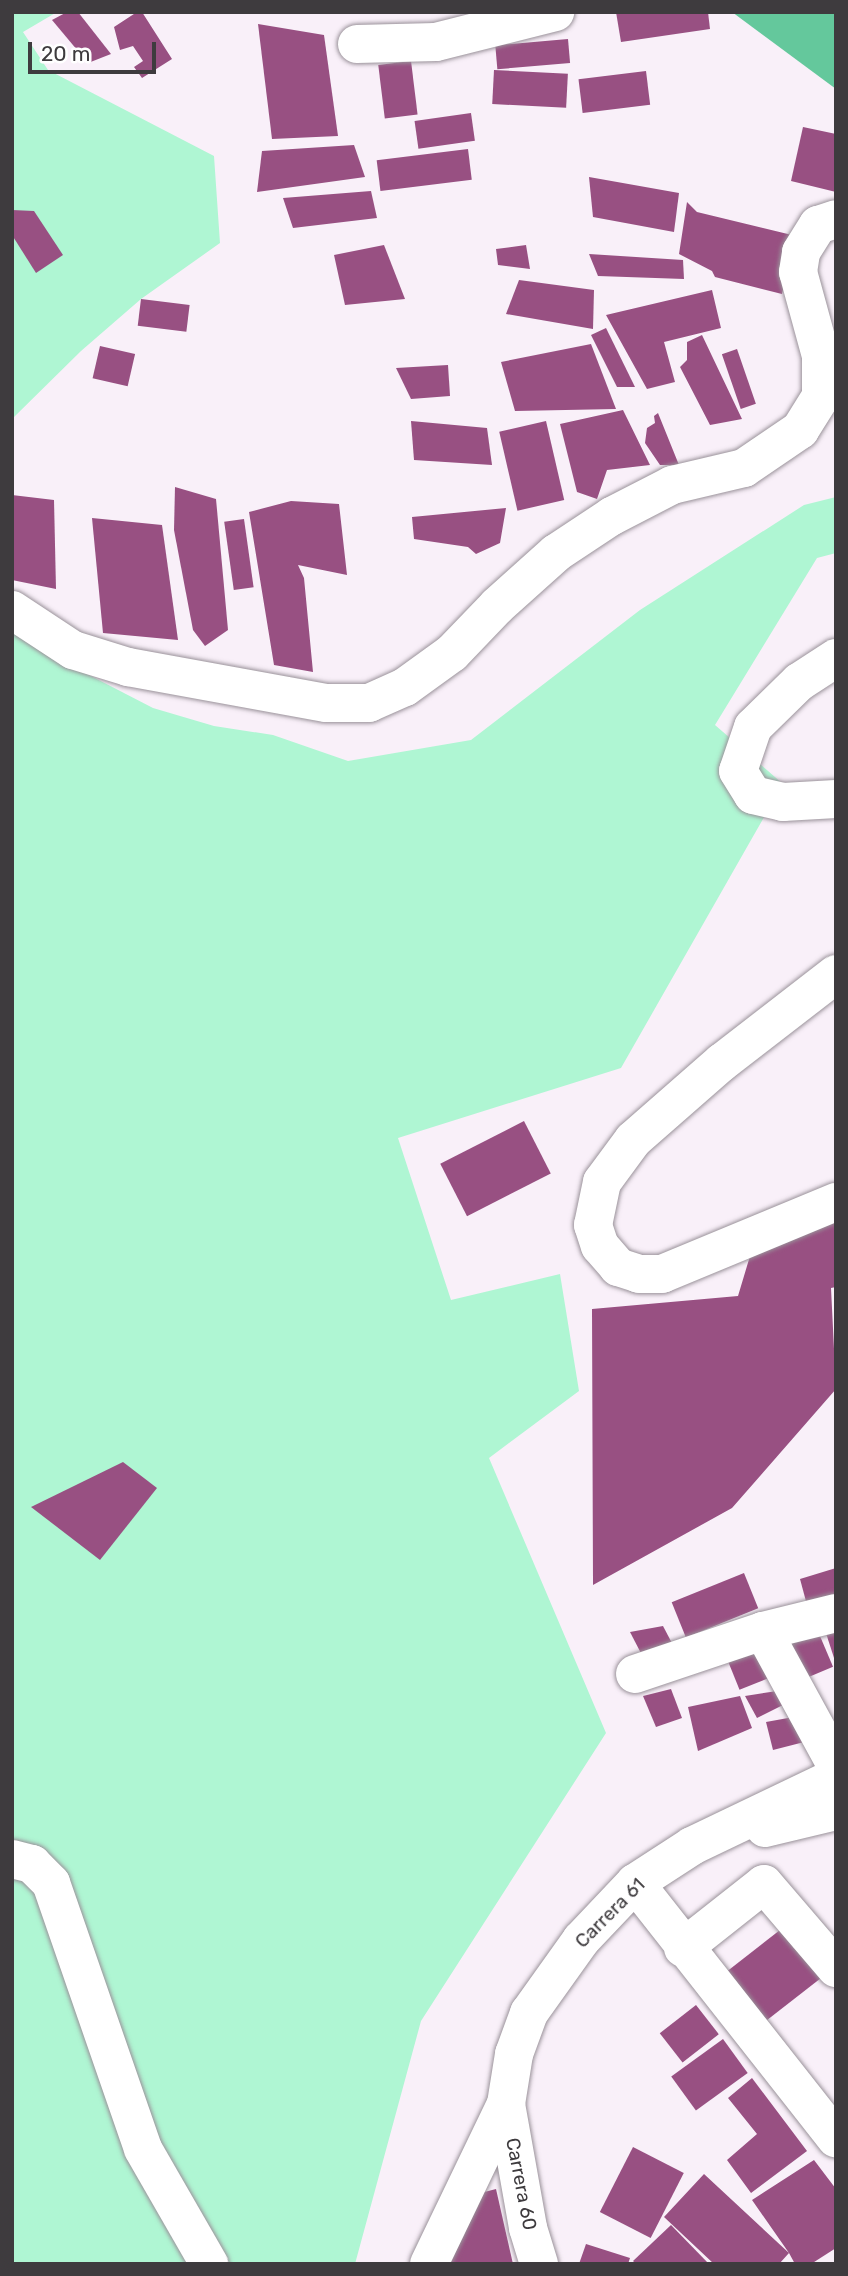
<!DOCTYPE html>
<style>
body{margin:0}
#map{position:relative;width:848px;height:2276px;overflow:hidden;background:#f9f0f9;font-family:Rubik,sans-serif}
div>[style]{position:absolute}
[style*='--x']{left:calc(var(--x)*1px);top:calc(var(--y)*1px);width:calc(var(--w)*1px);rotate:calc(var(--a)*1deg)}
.green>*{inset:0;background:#aff6d3}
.forest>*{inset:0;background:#64c89c}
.building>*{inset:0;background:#985082;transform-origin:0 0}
.roads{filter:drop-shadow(0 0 2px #9a929a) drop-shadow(0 0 2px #9a929a)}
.minor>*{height:38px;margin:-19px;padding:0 19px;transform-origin:19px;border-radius:19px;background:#fff}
span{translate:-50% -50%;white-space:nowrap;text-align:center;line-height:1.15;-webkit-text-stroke:7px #fff;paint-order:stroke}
.street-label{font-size:19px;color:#3e3b3e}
.frame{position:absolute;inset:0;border:14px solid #3e3b3e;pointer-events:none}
.scale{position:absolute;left:28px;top:42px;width:128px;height:32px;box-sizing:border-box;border:4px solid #3e3b3e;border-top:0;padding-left:9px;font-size:21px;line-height:24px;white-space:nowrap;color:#3e3b3e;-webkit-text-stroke:5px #fff;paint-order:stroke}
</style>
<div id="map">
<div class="green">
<i style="clip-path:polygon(12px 12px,57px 12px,23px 32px,48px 70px,214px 156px,220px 243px,141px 299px,81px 351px,12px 419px)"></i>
<i style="clip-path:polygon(836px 497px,836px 553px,817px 558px,715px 725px,783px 784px,621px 1068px,398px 1138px,451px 1300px,560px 1274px,579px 1391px,489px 1458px,606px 1733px,421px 2021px,355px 2264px,12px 2264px,12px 598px,62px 661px,153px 708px,214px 726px,273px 735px,348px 761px,471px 740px,640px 610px,804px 505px)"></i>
</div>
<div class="forest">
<i style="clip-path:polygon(732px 12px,836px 12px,836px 89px)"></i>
</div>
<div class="building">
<i style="clip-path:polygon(67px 12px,78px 12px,111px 54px,88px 63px,52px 20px)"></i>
<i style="clip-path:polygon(137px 12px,142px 12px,172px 59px,142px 78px,134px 67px,143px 61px,133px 46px,120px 50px,114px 27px)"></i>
<i style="clip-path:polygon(616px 12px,708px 12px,710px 29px,621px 42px)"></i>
<i style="clip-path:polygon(258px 24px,324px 35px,338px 136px,272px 139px)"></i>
<i style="left:568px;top:39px;width:24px;height:73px;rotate:85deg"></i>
<i style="left:411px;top:61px;width:54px;height:33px;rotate:83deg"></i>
<i style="left:494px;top:70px;width:74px;height:34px;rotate:3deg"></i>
<i style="left:646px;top:71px;width:34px;height:68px;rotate:83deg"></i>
<i style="left:471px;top:113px;width:28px;height:57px;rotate:82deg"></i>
<i style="clip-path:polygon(803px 127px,836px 134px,836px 192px,791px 181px)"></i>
<i style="clip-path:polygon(354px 145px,365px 177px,257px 192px,262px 151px)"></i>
<i style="left:468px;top:149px;width:31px;height:92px;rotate:83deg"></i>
<i style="clip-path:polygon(589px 177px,679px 193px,674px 232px,593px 217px)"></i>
<i style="clip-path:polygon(371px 191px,377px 218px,293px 228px,283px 198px)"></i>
<i style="clip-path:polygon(687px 202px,697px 212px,796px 236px,782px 294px,715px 277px,712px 271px,679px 254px)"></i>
<i style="clip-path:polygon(12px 210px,34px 211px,63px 255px,36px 273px,12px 235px)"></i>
<i style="clip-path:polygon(384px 245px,405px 299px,345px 305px,334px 255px)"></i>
<i style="clip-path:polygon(526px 245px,530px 269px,498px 265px,496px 249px)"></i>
<i style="clip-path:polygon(589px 254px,683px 260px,684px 279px,598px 276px)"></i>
<i style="clip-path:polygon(519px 280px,594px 290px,593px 329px,506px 314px)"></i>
<i style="clip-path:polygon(712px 290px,721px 328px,664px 342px,675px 382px,647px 389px,606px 315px)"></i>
<i style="left:141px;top:299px;width:49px;height:27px;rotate:7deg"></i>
<i style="clip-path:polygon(606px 328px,635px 387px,617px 387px,591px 335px)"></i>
<i style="clip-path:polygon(702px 335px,742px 419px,710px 425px,680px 367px,687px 360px,687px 342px)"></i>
<i style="clip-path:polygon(591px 344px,616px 409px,515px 411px,501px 362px)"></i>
<i style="left:100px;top:346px;width:36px;height:33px;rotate:13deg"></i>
<i style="left:737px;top:349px;width:58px;height:16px;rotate:71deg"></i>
<i style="clip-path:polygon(448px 365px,450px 396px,411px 399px,396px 368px)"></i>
<i style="clip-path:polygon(623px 410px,650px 465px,607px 470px,597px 499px,577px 492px,560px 424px)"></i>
<i style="clip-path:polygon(658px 413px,679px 465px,660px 465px,645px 443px,647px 428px,655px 423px,654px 416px)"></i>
<i style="clip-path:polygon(411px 421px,487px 428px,492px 465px,414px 460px)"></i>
<i style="left:546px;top:421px;width:81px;height:48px;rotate:77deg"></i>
<i style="clip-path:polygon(175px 487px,216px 499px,228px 630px,205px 646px,193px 630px,174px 530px)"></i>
<i style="clip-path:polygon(12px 495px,54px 500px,56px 589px,12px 580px)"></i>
<i style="clip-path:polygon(291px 501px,339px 504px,347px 575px,298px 565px,304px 578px,313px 672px,274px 665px,249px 512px)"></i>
<i style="clip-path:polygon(506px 508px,500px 543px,476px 554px,468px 547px,414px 539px,412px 517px)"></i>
<i style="clip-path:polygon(92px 518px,162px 525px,178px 640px,103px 633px)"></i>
<i style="left:244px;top:519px;width:69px;height:20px;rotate:82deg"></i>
<i style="left:524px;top:1121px;width:59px;height:94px;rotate:63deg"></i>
<i style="clip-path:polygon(836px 1218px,836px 1287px,831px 1288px,836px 1389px,732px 1508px,593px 1585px,592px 1309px,738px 1296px,753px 1246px)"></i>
<i style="clip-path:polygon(123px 1462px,157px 1488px,100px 1560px,31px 1507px)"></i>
<i style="clip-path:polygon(836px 1568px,836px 1598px,807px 1605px,800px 1579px)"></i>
<i style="left:744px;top:1573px;width:38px;height:78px;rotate:68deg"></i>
<i style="clip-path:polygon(836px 1623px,836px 1661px,835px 1661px,824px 1627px)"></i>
<i style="clip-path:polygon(663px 1626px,674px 1647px,645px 1661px,630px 1632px)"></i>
<i style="left:817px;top:1629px;width:41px;height:40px;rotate:67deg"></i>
<i style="left:757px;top:1645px;width:35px;height:33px;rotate:68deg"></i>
<i style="clip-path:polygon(671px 1689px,682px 1718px,656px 1727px,643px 1696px)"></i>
<i style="clip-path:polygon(777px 1691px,785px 1704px,757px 1718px,745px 1696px)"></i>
<i style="clip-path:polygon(740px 1696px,752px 1728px,698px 1751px,688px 1707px)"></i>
<i style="clip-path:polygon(799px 1716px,812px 1740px,773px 1750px,766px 1722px)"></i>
<i style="left:789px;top:1923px;width:63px;height:87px;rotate:52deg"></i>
<i style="left:696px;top:2005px;width:37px;height:46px;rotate:52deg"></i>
<i style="left:723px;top:2039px;width:42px;height:64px;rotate:54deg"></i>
<i style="clip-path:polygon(752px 2078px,807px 2151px,751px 2193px,727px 2160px,757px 2134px,728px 2098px)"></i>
<i style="left:633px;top:2147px;width:57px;height:73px;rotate:27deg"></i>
<i style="clip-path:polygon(814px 2160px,836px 2189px,836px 2248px,811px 2264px,795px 2264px,789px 2253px,779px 2264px,714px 2264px,664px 2217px,704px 2174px,789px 2253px,752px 2200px)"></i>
<i style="clip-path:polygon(496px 2189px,513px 2264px,444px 2264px,465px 2197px)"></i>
<i style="clip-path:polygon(671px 2225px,709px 2264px,636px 2264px,633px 2261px)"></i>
<i style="clip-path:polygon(586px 2244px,630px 2258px,628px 2264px,579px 2264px)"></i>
</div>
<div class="roads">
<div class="minor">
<i style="--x:357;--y:44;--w:79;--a:-1.5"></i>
<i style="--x:436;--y:42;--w:123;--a:-14.1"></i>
<i style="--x:12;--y:610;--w:73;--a:33.3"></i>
<i style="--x:73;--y:650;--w:58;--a:17.2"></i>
<i style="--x:128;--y:667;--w:201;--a:10.3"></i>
<i style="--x:326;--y:703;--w:43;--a:0"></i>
<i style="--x:369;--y:703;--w:39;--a:-24"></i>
<i style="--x:405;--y:687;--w:58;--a:-35.9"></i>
<i style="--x:452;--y:653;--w:65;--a:-46.2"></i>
<i style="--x:497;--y:606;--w:79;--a:-41.9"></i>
<i style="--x:556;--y:553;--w:67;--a:-33.5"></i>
<i style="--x:612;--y:516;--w:68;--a:-27.3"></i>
<i style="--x:672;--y:485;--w:74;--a:-13.3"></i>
<i style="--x:744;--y:468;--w:68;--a:-34.2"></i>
<i style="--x:800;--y:430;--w:39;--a:-58"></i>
<i style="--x:821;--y:397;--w:41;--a:-90"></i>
<i style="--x:821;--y:356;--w:87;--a:-105.3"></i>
<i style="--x:798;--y:272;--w:20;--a:-81"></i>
<i style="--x:801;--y:252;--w:32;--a:-58"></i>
<i style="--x:818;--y:225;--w:19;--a:-18"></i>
<i style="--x:836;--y:658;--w:44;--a:147"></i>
<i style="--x:799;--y:682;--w:64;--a:135.6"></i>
<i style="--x:753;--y:727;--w:46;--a:108.8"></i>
<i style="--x:738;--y:771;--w:28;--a:58"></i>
<i style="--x:753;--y:795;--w:31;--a:13"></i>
<i style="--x:783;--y:802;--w:53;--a:-3.2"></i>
<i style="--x:836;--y:974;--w:144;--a:142.3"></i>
<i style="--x:722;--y:1062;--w:118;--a:138.8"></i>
<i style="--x:633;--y:1140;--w:52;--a:126.4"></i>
<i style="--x:602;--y:1182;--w:44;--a:101.8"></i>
<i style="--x:593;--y:1225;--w:22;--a:72"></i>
<i style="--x:600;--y:1246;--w:28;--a:49"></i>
<i style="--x:618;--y:1267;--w:22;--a:18"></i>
<i style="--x:639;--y:1274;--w:23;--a:0"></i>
<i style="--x:662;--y:1274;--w:188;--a:-22.5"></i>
<i style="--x:836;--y:1613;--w:75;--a:166.1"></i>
<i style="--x:763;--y:1631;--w:153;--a:61.4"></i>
<i style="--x:635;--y:1674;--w:135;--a:-18.6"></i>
<i style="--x:765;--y:1828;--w:73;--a:-13.5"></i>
<i style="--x:12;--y:1859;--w:21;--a:14"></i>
<i style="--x:32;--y:1864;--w:27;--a:45"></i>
<i style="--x:51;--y:1883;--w:281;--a:70.9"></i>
<i style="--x:143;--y:2149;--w:133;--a:60.1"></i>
<i style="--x:635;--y:1883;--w:325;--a:51.8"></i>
<i style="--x:683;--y:1948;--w:103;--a:-38.3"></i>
<i style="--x:764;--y:1884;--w:111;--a:49.4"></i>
<i style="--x:506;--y:2104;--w:126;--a:79.9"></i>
<i style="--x:528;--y:2228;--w:38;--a:73"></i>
<i style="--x:429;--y:2264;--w:178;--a:-64.3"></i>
<i style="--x:506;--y:2104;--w:51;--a:-80.9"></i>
<i style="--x:514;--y:2054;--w:44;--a:-69.9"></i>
<i style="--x:529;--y:2013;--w:90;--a:-54.5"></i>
<i style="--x:581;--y:1940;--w:79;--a:-46.5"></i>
<i style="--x:635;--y:1883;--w:68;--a:-33"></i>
<i style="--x:692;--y:1846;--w:160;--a:-25.6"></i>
</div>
</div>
<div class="street-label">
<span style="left:610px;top:1913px;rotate:-45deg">Carrera 61</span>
<span style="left:521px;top:2184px;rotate:79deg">Carrera 60</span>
</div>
<div class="frame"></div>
<div class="scale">20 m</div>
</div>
